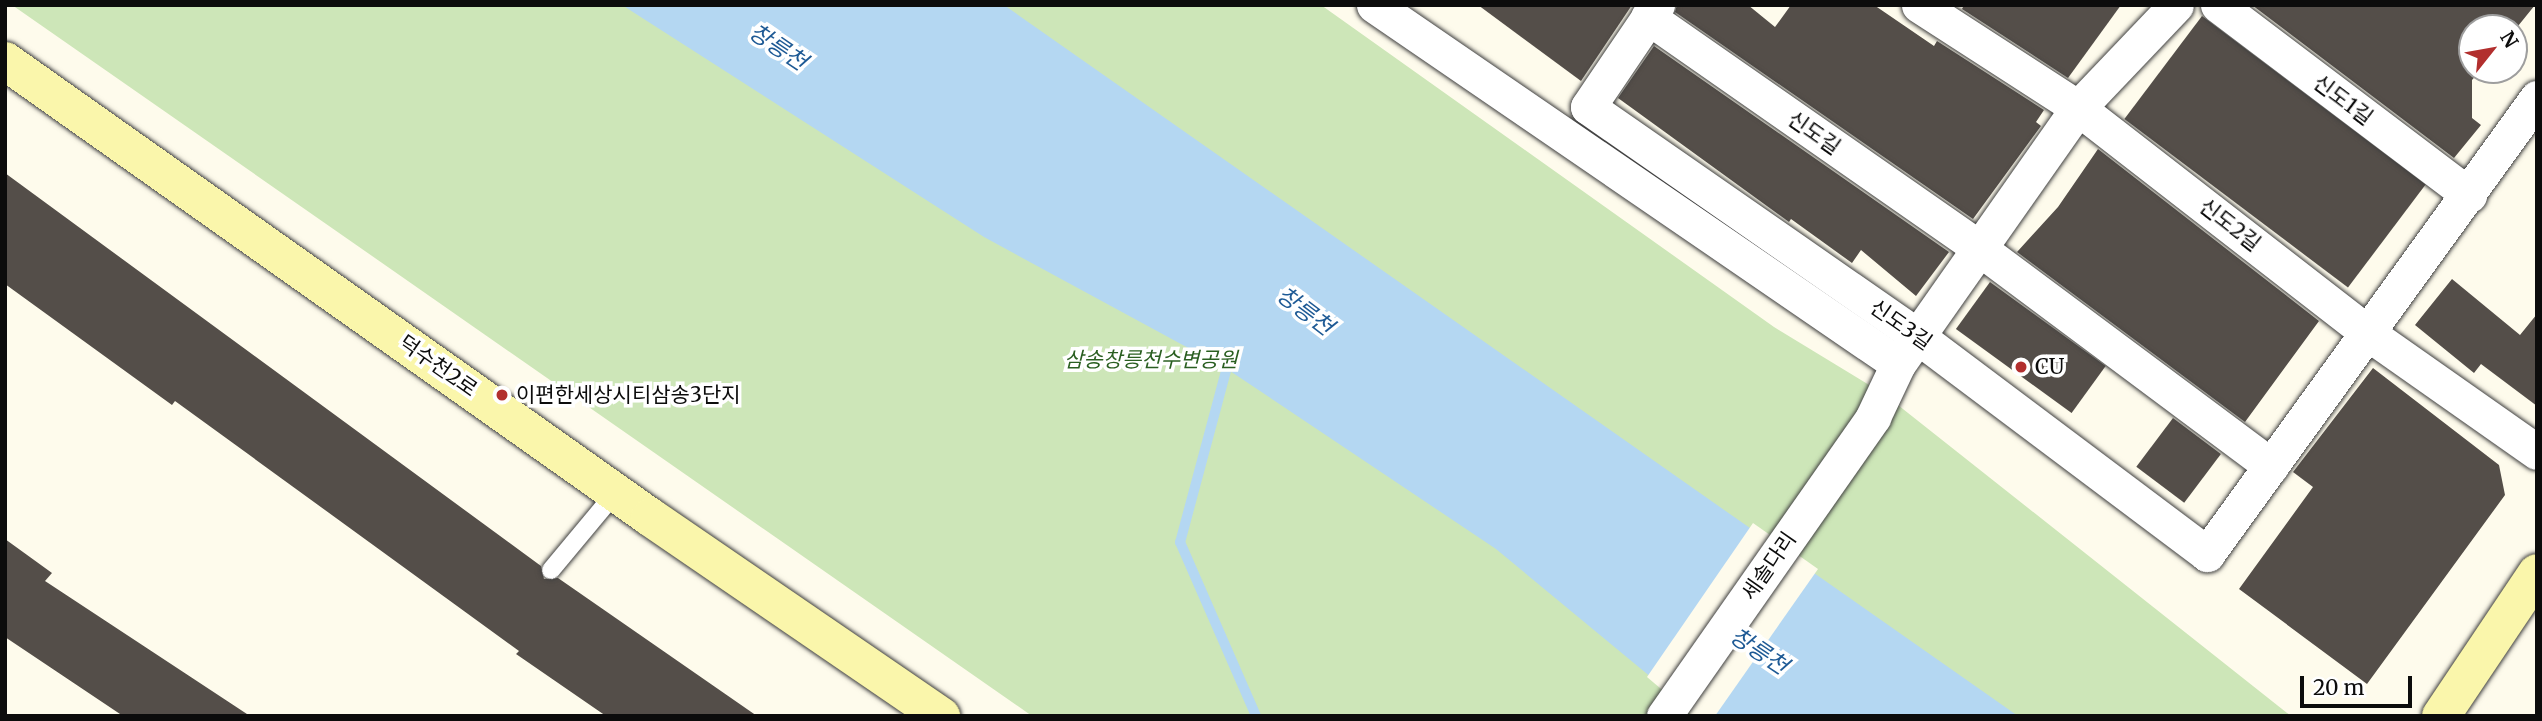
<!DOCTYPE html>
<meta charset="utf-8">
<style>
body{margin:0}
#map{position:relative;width:2542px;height:721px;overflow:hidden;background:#fefbec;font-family:Merriweather,"Noto Sans KR",serif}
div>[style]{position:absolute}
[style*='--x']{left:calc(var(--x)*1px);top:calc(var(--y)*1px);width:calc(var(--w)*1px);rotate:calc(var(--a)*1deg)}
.green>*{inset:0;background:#cde6b8}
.water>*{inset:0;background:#b4d7f2}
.pier>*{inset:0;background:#fefbec}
.stream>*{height:10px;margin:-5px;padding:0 5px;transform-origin:5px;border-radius:5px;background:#b4d7f2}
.building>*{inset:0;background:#544e49;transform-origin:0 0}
.roads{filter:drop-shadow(0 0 2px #3f3f3f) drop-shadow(0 0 2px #3f3f3f)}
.lane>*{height:18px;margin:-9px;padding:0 9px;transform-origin:9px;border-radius:9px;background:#fff}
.street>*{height:35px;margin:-17.5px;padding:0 17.5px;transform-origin:17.5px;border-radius:17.5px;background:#fff}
.secondary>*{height:38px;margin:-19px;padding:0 19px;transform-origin:19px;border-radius:19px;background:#faf6ab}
.dots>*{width:19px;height:19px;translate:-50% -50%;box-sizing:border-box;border:4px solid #fff;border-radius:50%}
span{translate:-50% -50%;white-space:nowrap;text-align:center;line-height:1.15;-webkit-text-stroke:7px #fff;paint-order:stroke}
.street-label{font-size:21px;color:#0c0c0c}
.park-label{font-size:21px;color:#2a5f21;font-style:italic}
.poi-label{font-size:21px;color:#0c0c0c}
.left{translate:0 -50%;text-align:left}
.water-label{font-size:23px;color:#1e5a95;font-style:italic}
.frame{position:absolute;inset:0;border:7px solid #0c0c0c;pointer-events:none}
.north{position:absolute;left:2458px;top:14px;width:70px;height:70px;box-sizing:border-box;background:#fff;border:2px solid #9e9e9e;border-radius:50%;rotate:59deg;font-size:19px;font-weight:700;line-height:28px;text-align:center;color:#0c0c0c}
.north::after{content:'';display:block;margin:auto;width:24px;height:32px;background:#b22f2e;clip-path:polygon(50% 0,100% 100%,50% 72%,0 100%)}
.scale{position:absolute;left:2300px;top:676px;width:112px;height:32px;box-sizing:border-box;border:4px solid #0c0c0c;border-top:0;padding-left:9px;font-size:21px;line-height:24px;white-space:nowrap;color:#0c0c0c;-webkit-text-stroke:5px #fff;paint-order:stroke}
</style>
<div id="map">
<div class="green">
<i style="clip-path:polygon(12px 5px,1321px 5px,1774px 327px,1884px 394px,2291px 716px,1032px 716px)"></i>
</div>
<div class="water">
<i style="clip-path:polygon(622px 5px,1004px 5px,2018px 716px,1698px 716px,1496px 549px,1227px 369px,984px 237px)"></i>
</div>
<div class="pier">
<i style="clip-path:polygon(1753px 523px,1818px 569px,1715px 716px,1693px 716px,1647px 677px)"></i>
</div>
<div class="stream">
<i style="--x:1230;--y:356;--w:193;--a:105"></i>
<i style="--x:1180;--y:542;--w:190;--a:66.4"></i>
</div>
<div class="building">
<i style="clip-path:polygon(1478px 5px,1632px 5px,1581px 81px)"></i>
<i style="clip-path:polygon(1677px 5px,1748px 5px,1775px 27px,1791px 5px,1874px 5px,1934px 46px,1937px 41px,2044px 110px,2036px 122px,2041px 126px,1973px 219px,1675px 12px)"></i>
<i style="clip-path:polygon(1964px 5px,2121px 5px,2068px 78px,1962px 9px)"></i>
<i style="clip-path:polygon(2252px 5px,2535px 5px,2514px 31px,2472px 28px,2472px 70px,2481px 70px,2472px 80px,2472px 118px,2481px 125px,2454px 158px)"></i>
<i style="left:2202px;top:16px;width:280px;height:129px;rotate:37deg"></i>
<i style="clip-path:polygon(1654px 46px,1949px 252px,1916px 296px,1861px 250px,1852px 263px,1791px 219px,1789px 222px,1618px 98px)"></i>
<i style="clip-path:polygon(2098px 149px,2319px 321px,2245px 422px,2017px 252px,2058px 207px)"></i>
<i style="clip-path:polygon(5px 173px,541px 566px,544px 579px,558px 578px,757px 716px,606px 716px,516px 654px,519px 651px,175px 401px,172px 405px,5px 284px)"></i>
<i style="clip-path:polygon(2452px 279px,2520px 335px,2537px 314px,2537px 406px,2481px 364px,2474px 373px,2415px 325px)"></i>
<i style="left:1990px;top:282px;width:143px;height:58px;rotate:36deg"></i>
<i style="clip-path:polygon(2373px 368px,2499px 465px,2505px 495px,2367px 684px,2239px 589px,2313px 487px,2293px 472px)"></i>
<i style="left:2173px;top:418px;width:60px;height:61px;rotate:37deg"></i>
<i style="clip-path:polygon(5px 539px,52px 573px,45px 581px,250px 716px,123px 716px,5px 637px)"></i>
</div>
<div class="roads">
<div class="lane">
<i style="--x:551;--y:570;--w:102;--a:-50.2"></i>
</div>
<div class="street">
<i style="--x:1374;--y:5;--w:635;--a:34.42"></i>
<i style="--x:1657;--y:5;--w:123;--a:124.1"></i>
<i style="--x:1588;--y:107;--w:401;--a:34.8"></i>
<i style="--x:1917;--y:336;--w:363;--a:36.9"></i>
<i style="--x:2207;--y:554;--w:563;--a:-54.11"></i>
<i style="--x:1919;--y:5;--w:189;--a:32.9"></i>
<i style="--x:2078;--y:108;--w:368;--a:37.8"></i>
<i style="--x:2369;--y:334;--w:205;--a:35.1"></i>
<i style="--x:2218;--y:5;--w:315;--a:37.1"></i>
<i style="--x:1648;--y:17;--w:405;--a:34.9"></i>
<i style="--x:1980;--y:249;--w:363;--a:36.7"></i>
<i style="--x:1664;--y:716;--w:365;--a:-55"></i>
<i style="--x:1873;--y:417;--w:59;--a:-64.7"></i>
<i style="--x:1898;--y:364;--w:313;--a:-54.9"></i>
<i style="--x:2078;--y:108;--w:142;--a:-46.4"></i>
</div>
<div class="secondary">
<i style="--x:5;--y:61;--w:790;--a:35.26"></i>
<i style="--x:650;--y:517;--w:353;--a:34.4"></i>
<i style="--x:2441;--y:716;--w:172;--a:-56.1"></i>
</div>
</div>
<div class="dots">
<i style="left:2021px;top:367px;background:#b22f2e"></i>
<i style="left:502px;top:395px;background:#b22f2e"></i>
</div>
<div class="street-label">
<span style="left:2343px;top:100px;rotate:37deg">신도1길</span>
<span style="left:1814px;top:133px;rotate:35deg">신도길</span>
<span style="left:2230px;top:225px;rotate:38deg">신도2길</span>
<span style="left:1901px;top:325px;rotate:35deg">신도3길</span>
<span style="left:438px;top:366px;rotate:35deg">덕수천2로</span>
<span style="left:1769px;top:566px;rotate:-55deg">세솔다리</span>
</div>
<div class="park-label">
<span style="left:1151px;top:360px">삼송창릉천수변공원</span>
</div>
<div class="poi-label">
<span class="left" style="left:2035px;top:367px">CU</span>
<span class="left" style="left:516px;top:395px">이편한세상시티삼송3단지</span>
</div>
<div class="water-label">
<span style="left:778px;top:47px;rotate:34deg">창릉천</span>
<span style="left:1305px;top:311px;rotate:37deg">창릉천</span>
<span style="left:1759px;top:651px;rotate:34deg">창릉천</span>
</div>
<div class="frame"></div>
<div class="north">N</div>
<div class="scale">20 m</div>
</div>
